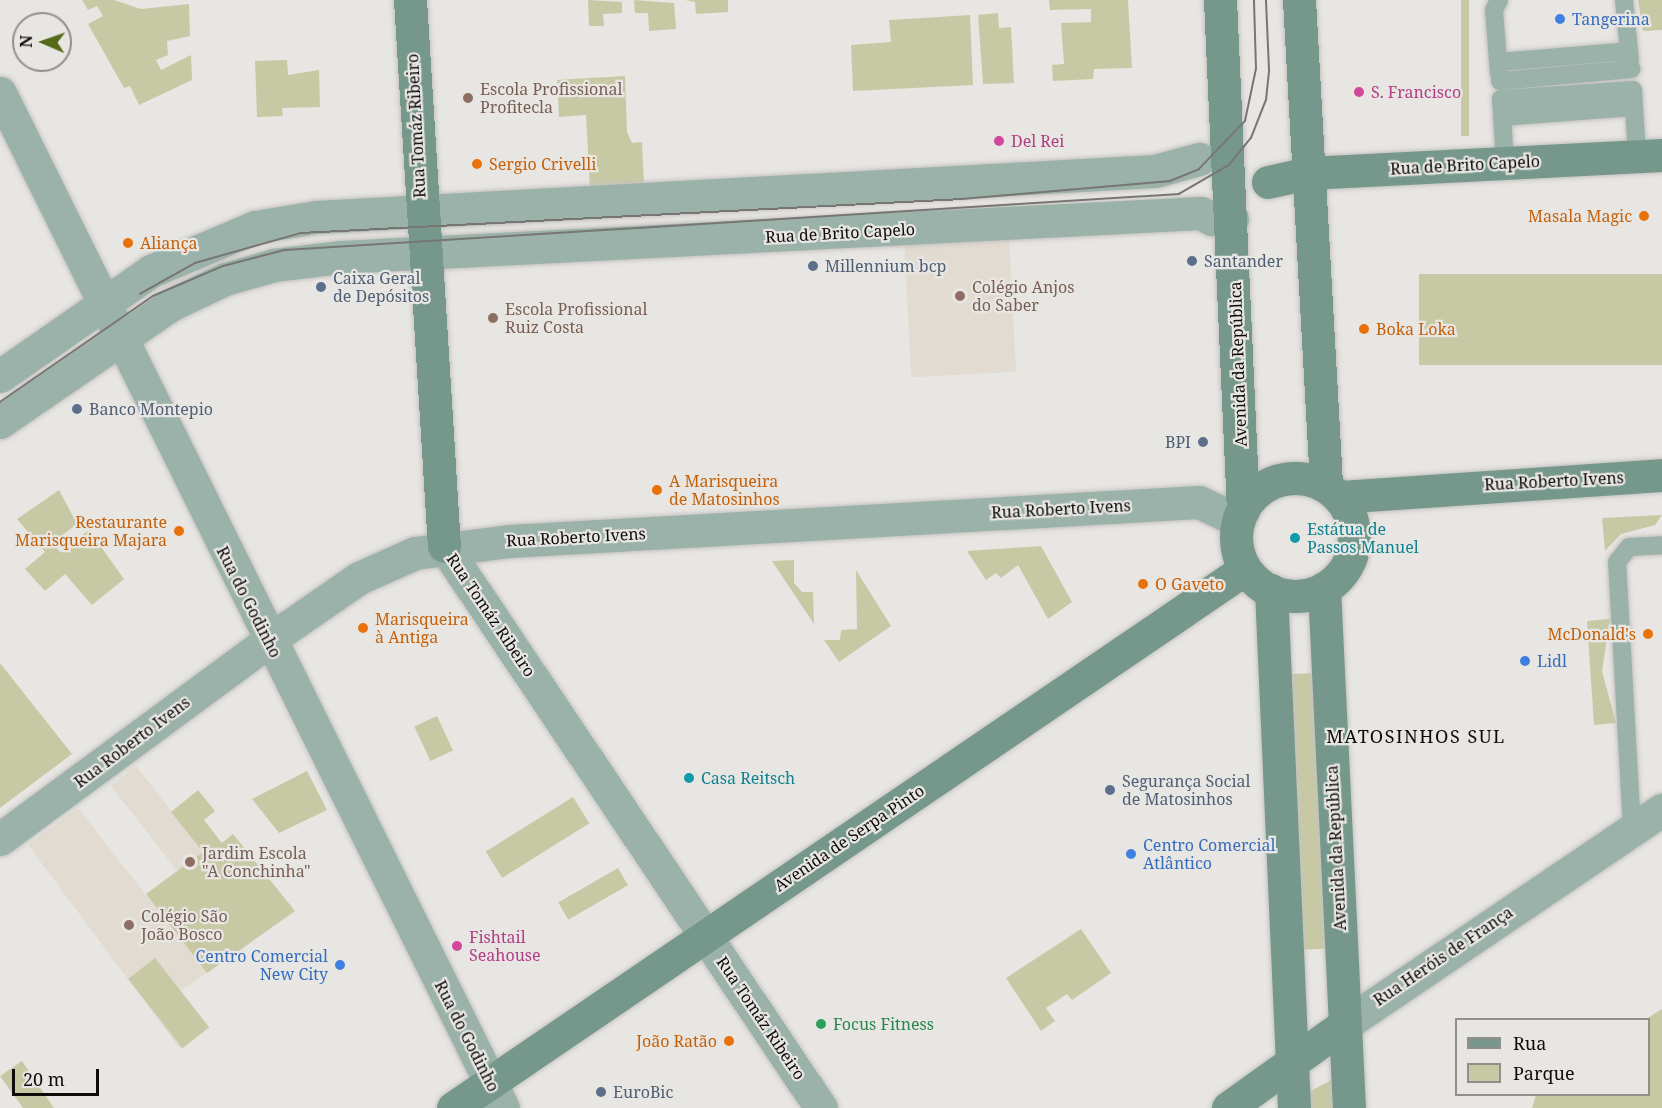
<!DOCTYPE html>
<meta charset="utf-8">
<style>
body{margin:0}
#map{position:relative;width:1662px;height:1108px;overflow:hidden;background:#e8e6e2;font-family:"Noto Serif",serif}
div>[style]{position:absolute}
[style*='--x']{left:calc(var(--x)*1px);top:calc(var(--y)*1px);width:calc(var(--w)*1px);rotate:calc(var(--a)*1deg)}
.built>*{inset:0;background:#e2dbd1;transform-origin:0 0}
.green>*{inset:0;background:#c7c9a5;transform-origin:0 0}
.roads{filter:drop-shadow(0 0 2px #c5c3c0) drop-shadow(0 0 2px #c5c3c0)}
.lane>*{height:18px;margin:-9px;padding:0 9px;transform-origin:9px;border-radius:9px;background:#9bb2aa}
.street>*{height:33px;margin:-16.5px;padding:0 16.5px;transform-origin:16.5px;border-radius:16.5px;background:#9bb2aa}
.secondary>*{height:33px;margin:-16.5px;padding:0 16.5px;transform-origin:16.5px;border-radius:16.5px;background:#76988c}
.secondary>.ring{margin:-16.5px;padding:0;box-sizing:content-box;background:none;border:33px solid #76988c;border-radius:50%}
.tram>*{height:1.5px;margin:-0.75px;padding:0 0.75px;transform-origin:0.75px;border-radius:0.75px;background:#777673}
.dots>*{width:16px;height:16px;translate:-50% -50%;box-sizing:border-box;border:3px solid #e8e6e2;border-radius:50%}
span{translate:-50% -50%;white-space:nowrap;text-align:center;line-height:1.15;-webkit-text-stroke:4.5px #e8e6e2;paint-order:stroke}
.shop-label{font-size:16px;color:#366cbe}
.left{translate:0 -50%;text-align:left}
.right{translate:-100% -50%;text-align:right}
.education-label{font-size:16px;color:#785e54}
.hotel-label{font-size:16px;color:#b23c85}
.street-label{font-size:16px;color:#0d0c0b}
.food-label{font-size:16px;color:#c56008}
.service-label{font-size:16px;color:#4e5e75}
.culture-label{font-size:16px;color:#0d838f}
.leisure-label{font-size:16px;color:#27864d}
.neighbourhood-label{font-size:18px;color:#0d0c0b;letter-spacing:1.5px}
.legend{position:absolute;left:1455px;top:1018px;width:195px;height:78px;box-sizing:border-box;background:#e8e6e2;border:2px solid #908f8c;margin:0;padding:8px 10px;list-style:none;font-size:18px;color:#0d0c0b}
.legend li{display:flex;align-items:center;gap:12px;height:30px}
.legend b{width:30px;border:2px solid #908f8c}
.north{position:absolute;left:12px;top:12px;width:60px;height:60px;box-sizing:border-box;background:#e8e6e2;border:2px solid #908f8c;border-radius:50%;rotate:272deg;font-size:16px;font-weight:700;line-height:24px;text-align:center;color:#0d0c0b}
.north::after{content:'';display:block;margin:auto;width:21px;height:27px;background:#556a19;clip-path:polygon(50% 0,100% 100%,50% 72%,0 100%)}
.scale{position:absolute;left:12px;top:1069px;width:87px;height:27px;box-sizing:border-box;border:3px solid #0d0c0b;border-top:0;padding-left:8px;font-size:18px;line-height:21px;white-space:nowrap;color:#0d0c0b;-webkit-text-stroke:4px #e8e6e2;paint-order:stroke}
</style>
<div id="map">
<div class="built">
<i style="left:1009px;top:236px;width:136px;height:105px;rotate:87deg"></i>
<i style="left:136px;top:766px;width:210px;height:32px;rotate:52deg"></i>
<i style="clip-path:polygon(78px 808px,207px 973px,180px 991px,209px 1028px,180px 1049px,28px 845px)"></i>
</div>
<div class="green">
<i style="clip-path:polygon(82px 0,114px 0,141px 9px,189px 4px,190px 36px,167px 41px,168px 55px,156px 60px,161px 70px,191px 55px,192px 80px,139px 105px,130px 86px,124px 88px,88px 24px,103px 16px,97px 6px,88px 10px)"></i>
<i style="clip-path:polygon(588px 0,622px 2px,622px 13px,603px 14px,604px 26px,589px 26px)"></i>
<i style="clip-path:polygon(634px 0,674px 3px,676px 29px,649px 31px,648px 13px,635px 13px)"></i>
<i style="clip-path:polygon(685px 0,728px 0,728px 12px,696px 14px,695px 2px)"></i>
<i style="clip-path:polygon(1049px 0,1128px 0,1132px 68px,1094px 69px,1093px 79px,1053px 81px,1052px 65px,1064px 64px,1061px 23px,1091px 22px,1091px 9px,1050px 10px)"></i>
<i style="left:1461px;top:0;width:8px;height:136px"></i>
<i style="clip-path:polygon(1638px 0,1662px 0,1662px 30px,1643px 31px)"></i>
<i style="clip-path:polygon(998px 13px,999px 28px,1011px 27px,1014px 83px,983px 84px,978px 15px)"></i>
<i style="clip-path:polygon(970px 15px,973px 85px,853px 91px,851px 45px,891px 42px,889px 20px)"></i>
<i style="clip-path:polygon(287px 60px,288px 75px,319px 70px,320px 107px,282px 108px,283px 116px,257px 117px,255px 61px)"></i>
<i style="clip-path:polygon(625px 76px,627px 132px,632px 143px,642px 142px,644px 187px,590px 190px,586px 115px,559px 117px,557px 80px)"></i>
<i style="left:1662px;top:274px;width:91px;height:243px;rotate:90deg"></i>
<i style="clip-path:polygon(59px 490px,77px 524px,52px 543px,60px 552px,89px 530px,124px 579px,92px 605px,65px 574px,45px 591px,25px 569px,45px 552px,17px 519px)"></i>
<i style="clip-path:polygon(1662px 515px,1655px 525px,1621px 534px,1605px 551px,1602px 518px)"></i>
<i style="clip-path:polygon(1041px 546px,1072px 602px,1048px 619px,1018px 565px,1001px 578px,996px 573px,986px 580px,967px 551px)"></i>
<i style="clip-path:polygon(794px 560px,794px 583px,802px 592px,813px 592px,814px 624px,772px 561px)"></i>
<i style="clip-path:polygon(856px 570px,891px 626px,839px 662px,824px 640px,840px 640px,841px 630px,857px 629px)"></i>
<i style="clip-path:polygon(1610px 619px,1602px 671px,1616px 723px,1594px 725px,1587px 621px)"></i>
<i style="clip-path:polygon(0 663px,72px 754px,0 808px)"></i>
<i style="left:1313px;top:673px;width:276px;height:32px;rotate:87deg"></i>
<i style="left:437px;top:716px;width:38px;height:25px;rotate:65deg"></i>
<i style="clip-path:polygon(307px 771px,327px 810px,279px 833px,252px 799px)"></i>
<i style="clip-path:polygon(198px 790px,215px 811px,204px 820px,222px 843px,233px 834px,295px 911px,207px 973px,146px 894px,203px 852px,171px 812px)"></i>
<i style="left:573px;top:797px;width:31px;height:103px;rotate:58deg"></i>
<i style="left:618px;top:868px;width:20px;height:69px;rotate:60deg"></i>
<i style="clip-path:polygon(1081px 929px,1111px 973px,1072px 1000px,1067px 994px,1046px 1008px,1055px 1021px,1041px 1031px,1006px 978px)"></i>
<i style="left:155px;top:958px;width:88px;height:34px;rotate:52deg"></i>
<i style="clip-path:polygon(1662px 1009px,1662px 1108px,1532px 1108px,1536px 1095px,1648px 1094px,1646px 1019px)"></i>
<i style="clip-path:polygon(22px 1061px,54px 1108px,23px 1108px,0 1076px)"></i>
<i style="clip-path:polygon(1335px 1078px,1337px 1108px,1306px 1108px,1305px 1094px)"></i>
</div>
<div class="roads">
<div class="lane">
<i style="--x:1499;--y:0;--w:11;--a:117"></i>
<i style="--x:1494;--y:10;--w:64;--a:85.5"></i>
<i style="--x:1624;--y:0;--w:61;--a:84.4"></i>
<i style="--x:1499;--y:62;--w:130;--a:-4.8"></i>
<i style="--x:1500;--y:81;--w:132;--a:-5.2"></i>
<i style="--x:1502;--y:117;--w:132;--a:-4.3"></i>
<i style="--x:1505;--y:163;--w:64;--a:-93.6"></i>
<i style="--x:1501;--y:99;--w:132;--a:-3.9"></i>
<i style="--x:1633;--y:90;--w:66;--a:86.5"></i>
<i style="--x:1632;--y:829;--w:267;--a:-93.2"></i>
<i style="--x:1617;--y:562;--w:19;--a:-51"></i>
<i style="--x:1629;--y:547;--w:33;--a:-3"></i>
</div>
<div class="street">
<i style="--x:0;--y:93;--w:1133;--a:63.64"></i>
<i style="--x:0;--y:376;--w:184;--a:-34.8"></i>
<i style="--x:151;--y:271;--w:113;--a:-22.9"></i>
<i style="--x:255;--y:227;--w:62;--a:-9.3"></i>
<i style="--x:316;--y:217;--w:840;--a:-3.14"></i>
<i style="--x:1155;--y:171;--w:46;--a:-15.3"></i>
<i style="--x:0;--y:422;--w:206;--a:-34.5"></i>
<i style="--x:170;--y:305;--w:61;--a:-25.3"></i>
<i style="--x:225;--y:279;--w:51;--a:-15.9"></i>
<i style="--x:274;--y:265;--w:66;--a:-6.9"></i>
<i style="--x:340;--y:257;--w:862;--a:-2.93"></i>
<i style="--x:1201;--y:213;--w:13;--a:29"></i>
<i style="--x:1212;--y:219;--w:20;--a:0"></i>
<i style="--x:444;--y:546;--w:677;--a:56.15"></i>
<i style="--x:0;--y:839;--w:358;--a:-36.4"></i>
<i style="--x:288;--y:627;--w:86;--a:-34.6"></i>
<i style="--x:359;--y:578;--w:61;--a:-24.1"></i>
<i style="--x:415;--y:553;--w:96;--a:-7.2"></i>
<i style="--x:510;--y:541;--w:690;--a:-3.24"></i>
<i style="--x:1199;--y:502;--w:44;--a:25.4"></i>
<i style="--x:1344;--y:1025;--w:384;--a:-34.1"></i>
</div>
<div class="secondary">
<i style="--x:410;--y:0;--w:547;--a:86.44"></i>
<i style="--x:1220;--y:0;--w:511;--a:87.42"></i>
<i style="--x:1299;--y:0;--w:487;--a:86.8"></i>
<i style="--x:1268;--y:182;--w:41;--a:-12.7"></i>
<i style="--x:1308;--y:173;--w:354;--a:-2.9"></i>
<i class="ring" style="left:1236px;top:478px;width:85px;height:85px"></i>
<i style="--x:1339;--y:497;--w:324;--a:-3.9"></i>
<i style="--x:1324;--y:588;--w:521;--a:87.25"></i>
<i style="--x:1271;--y:590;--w:519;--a:87.46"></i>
<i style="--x:453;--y:1108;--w:958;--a:-34.24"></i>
<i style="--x:1228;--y:1108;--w:143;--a:-35.6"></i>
</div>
</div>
<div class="tram">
<i style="--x:140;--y:294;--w:63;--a:-29.4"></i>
<i style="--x:195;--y:263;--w:110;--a:-15.8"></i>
<i style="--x:301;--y:233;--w:662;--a:-2.94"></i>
<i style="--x:962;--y:199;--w:209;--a:-4.9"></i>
<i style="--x:1170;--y:181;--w:31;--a:-22"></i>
<i style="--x:1199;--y:169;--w:66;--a:-46.2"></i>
<i style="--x:1245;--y:121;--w:53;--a:-78.1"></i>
<i style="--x:1256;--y:69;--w:69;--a:-91.7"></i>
<i style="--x:0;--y:402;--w:186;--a:-34.7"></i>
<i style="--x:153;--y:296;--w:76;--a:-23.2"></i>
<i style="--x:223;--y:266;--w:64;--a:-14.5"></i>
<i style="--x:285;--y:250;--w:896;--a:-3.58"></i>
<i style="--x:1179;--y:194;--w:58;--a:-30.1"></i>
<i style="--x:1229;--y:165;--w:35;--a:-51"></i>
<i style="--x:1251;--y:138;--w:41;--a:-68.5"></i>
<i style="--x:1266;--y:100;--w:30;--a:-84"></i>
<i style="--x:1269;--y:70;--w:70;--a:-92.5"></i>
</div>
<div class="dots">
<i style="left:1560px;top:19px;background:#3f7fe0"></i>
<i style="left:1359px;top:92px;background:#d1479c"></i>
<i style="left:468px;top:98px;background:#8d6e63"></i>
<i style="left:999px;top:141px;background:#d1479c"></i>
<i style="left:477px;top:164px;background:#e8710a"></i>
<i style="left:1644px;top:216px;background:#e8710a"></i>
<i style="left:128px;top:243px;background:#e8710a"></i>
<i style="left:1192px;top:261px;background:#5c6f8a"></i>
<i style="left:813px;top:266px;background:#5c6f8a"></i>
<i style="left:321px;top:287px;background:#5c6f8a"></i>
<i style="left:960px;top:296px;background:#8d6e63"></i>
<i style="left:493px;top:318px;background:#8d6e63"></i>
<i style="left:1364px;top:329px;background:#e8710a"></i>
<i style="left:77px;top:409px;background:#5c6f8a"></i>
<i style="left:1203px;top:442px;background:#5c6f8a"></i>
<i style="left:657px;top:490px;background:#e8710a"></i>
<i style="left:179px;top:531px;background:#e8710a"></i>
<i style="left:1295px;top:538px;background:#0f9aa8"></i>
<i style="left:1143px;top:584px;background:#e8710a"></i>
<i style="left:363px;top:628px;background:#e8710a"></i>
<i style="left:1648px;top:634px;background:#e8710a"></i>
<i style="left:1525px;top:661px;background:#3f7fe0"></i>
<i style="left:689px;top:778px;background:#0f9aa8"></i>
<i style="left:1110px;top:790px;background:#5c6f8a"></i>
<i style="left:1131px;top:854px;background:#3f7fe0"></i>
<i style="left:190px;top:862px;background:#8d6e63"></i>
<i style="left:129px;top:925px;background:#8d6e63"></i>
<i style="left:457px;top:946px;background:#d1479c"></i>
<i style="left:340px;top:965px;background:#3f7fe0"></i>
<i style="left:821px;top:1024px;background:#2e9e5b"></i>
<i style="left:729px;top:1041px;background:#e8710a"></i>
<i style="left:601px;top:1092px;background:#5c6f8a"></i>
</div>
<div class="shop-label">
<span class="left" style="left:1572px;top:19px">Tangerina</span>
<span class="left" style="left:1537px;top:661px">Lidl</span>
<span class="left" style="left:1143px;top:854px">Centro Comercial<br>Atlântico</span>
<span class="right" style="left:328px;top:965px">Centro Comercial<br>New City</span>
</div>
<div class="education-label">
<span class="left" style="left:480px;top:98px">Escola Profissional<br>Profitecla</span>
<span class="left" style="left:972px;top:296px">Colégio Anjos<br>do Saber</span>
<span class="left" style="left:505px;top:318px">Escola Profissional<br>Ruiz Costa</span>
<span class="left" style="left:202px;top:862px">Jardim Escola<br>"A Conchinha"</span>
<span class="left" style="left:141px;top:925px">Colégio São<br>João Bosco</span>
</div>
<div class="hotel-label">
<span class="left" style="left:1371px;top:92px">S. Francisco</span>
<span class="left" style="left:1011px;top:141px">Del Rei</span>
<span class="left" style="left:469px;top:946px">Fishtail<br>Seahouse</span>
</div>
<div class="street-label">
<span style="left:416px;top:126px;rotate:-93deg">Rua Tomáz Ribeiro</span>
<span style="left:1465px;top:165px;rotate:-3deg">Rua de Brito Capelo</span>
<span style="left:840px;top:233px;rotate:-3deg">Rua de Brito Capelo</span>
<span style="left:1238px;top:364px;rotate:-92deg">Avenida da República</span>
<span style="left:1554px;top:481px;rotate:-3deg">Rua Roberto Ivens</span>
<span style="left:1061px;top:509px;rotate:-3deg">Rua Roberto Ivens</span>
<span style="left:576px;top:537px;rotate:-3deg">Rua Roberto Ivens</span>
<span style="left:249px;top:602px;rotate:63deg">Rua do Godinho</span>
<span style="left:491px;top:615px;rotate:56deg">Rua Tomáz Ribeiro</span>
<span style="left:132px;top:742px;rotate:-37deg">Rua Roberto Ivens</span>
<span style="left:849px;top:838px;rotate:-34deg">Avenida de Serpa Pinto</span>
<span style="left:1336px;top:848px;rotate:-93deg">Avenida da República</span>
<span style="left:1443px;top:956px;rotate:-34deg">Rua Heróis de França</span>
<span style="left:761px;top:1018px;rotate:56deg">Rua Tomáz Ribeiro</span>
<span style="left:467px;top:1036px;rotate:63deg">Rua do Godinho</span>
</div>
<div class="food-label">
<span class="left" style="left:489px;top:164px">Sergio Crivelli</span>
<span class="right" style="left:1632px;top:216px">Masala Magic</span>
<span class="left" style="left:140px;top:243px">Aliança</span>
<span class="left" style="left:1376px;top:329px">Boka Loka</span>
<span class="left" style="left:669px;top:490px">A Marisqueira<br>de Matosinhos</span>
<span class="right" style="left:167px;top:531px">Restaurante<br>Marisqueira Majara</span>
<span class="left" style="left:1155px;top:584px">O Gaveto</span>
<span class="left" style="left:375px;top:628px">Marisqueira<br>à Antiga</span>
<span class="right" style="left:1636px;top:634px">McDonald's</span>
<span class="right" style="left:717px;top:1041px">João Ratão</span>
</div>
<div class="service-label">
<span class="left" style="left:1204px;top:261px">Santander</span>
<span class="left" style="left:825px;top:266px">Millennium bcp</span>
<span class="left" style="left:333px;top:287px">Caixa Geral<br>de Depósitos</span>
<span class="left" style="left:89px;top:409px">Banco Montepio</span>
<span class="right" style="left:1191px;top:442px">BPI</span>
<span class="left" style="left:1122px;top:790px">Segurança Social<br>de Matosinhos</span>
<span class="left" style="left:613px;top:1092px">EuroBic</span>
</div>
<div class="culture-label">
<span class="left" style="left:1307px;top:538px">Estátua de<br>Passos Manuel</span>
<span class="left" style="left:701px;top:778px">Casa Reitsch</span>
</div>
<div class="leisure-label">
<span class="left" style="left:833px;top:1024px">Focus Fitness</span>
</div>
<div class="neighbourhood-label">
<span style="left:1416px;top:736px">MATOSINHOS SUL</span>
</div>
<ul class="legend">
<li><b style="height:8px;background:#76988c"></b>Rua</li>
<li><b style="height:16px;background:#c7c9a5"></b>Parque</li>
</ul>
<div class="north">N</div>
<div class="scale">20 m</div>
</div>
